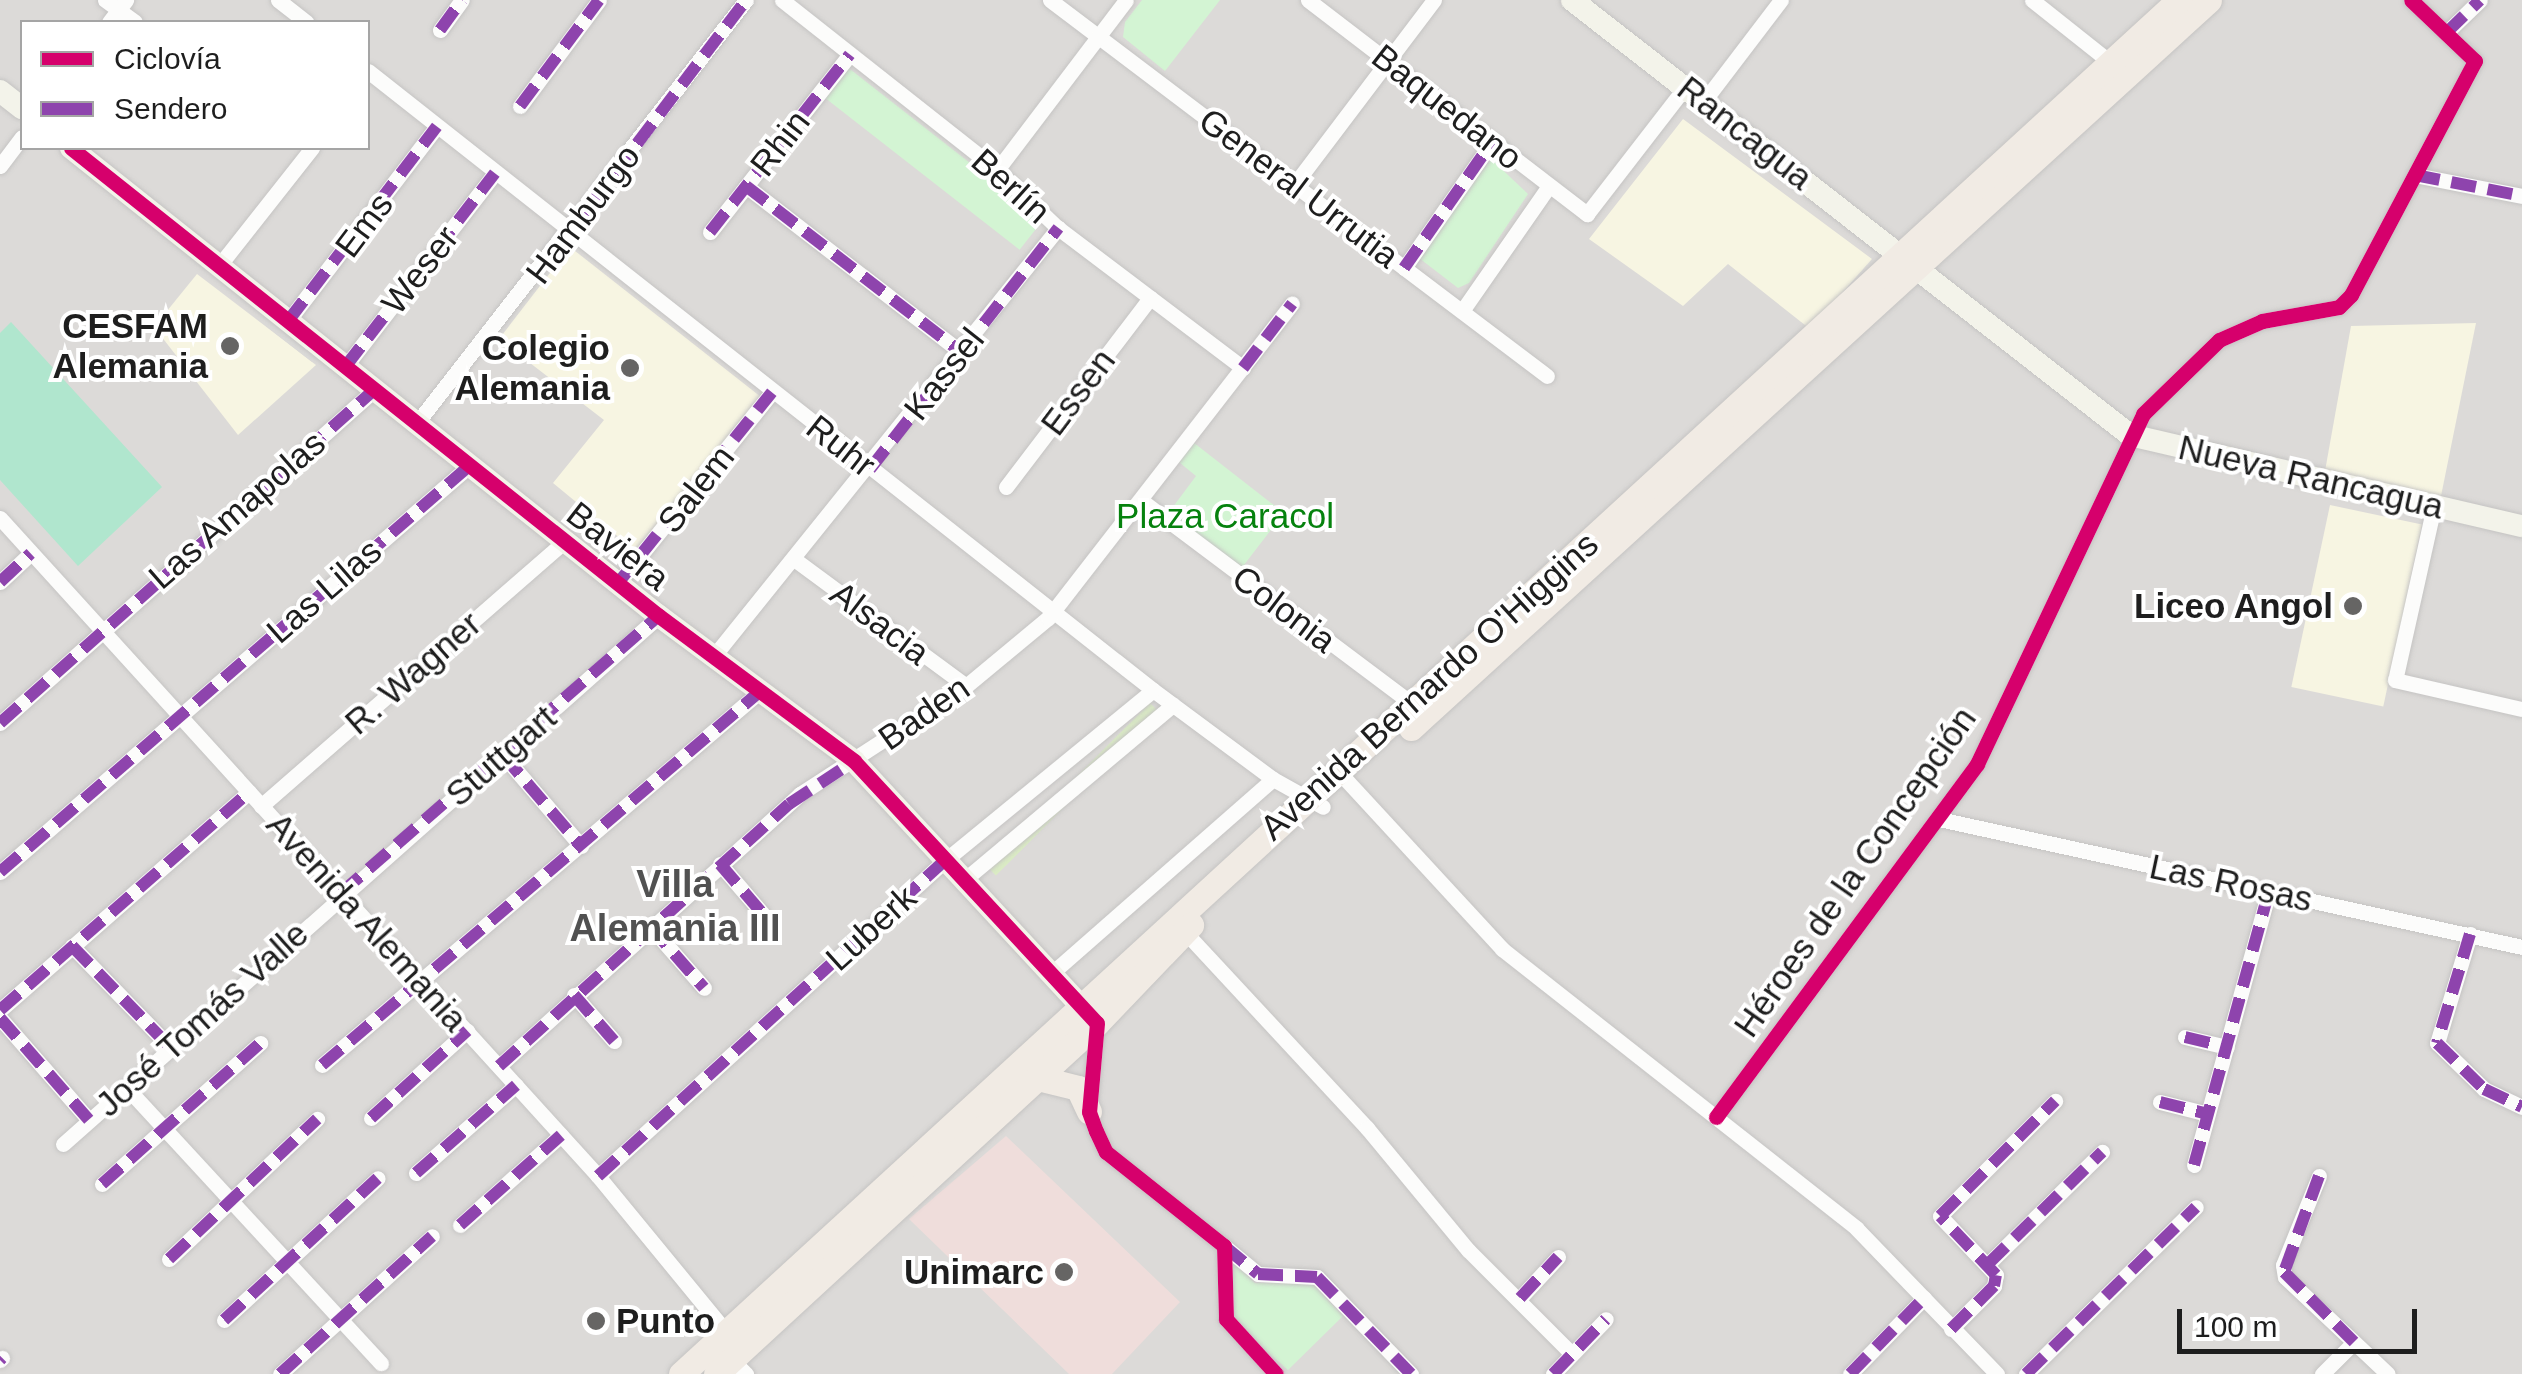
<!DOCTYPE html>
<meta charset="utf-8">
<style>
body{margin:0}
#map{position:relative;width:2522px;height:1374px;overflow:hidden;background:#edeae7;font-family:Arial,sans-serif}
div>[style]{position:absolute}
[style*='--x']{left:calc(var(--x)*1px);top:calc(var(--y)*1px);width:calc(var(--w)*1px);rotate:calc(var(--a)*1deg)}
.residential>*{inset:0;background:#dcdad8}
.commercial>*{inset:0;background:#efdddb}
.education>*{inset:0;background:#f7f5e2;transform-origin:0 0}
.religious>*{inset:0;background:#dbdad8;transform-origin:0 0}
.grass>*{inset:0;background:#daebc4;transform-origin:0 0}
.park>*{inset:0;background:#d3f4d3;transform-origin:0 0}
.pitch>*{inset:0;background:#b0e6ce}
.roads{filter:drop-shadow(0 0 2px #c5c4c3) drop-shadow(0 0 2px #c5c4c3)}
.street>*{height:15px;margin:-7.5px;padding:0 7.5px;transform-origin:7.5px;border-radius:7.5px;background:#fcfcfb}
.secondary>*{height:22px;margin:-11px;padding:0 11px;transform-origin:11px;border-radius:11px;background:#f3f3ea}
.primary>*{height:25px;margin:-12.5px;padding:0 12.5px;transform-origin:12.5px;border-radius:12.5px;background:#f1ebe4}
.quiet>*{height:12px;margin-top:-6px;transform-origin:0;background:repeating-linear-gradient(90deg,#8e44ad 0 25px,transparent 0 37px)}
.cycleway>*{height:15px;margin:-7.5px;padding:0 7.5px;transform-origin:7.5px;border-radius:7.5px;background:#d6006c}
.dots>*{width:28px;height:28px;translate:-50% -50%;box-sizing:border-box;border:5px solid #fff;border-radius:50%}
span{translate:-50% -50%;white-space:nowrap;text-align:center;line-height:1.15;-webkit-text-stroke:8px #fff;paint-order:stroke}
.street-label{font-size:35px;color:#1e1e1e}
.poi-label{font-size:35px;color:#1e1e1e;font-weight:700}
.right{translate:-100% -50%;text-align:right}
.left{translate:0 -50%;text-align:left}
.park-label{font-size:35px;color:#06820e}
.neighbourhood-label{font-size:38px;color:#515151;font-weight:700}
.legend{position:absolute;left:20px;top:20px;width:350px;height:130px;box-sizing:border-box;background:#fff;border:2px solid #a5a5a5;margin:0;padding:12px 18px;list-style:none;font-size:30px;color:#1e1e1e}
.legend li{display:flex;align-items:center;gap:20px;height:50px}
.legend b{width:50px;border:2px solid #a5a5a5}
.scale{position:absolute;left:2177px;top:1309px;width:240px;height:45px;box-sizing:border-box;border:5px solid #1e1e1e;border-top:0;padding-left:12px;font-size:30px;line-height:35px;white-space:nowrap;color:#1e1e1e;-webkit-text-stroke:8px #fff;paint-order:stroke}
</style>
<div id="map">
<div class="residential">
<i style="clip-path:polygon(evenodd,0 0,2522px 0,2522px 1374px,0 1374px,0 0,22px 22px,368px 22px,368px 148px,22px 148px,22px 22px)"></i>
</div>
<div class="commercial">
<i style="clip-path:polygon(1006px 1136px,1180px 1302px,1112px 1374px,1069px 1374px,909px 1219px)"></i>
</div>
<div class="education">
<i style="clip-path:polygon(1683px 119px,1872px 259px,1810px 329px,1728px 264px,1683px 306px,1589px 239px)"></i>
<i style="clip-path:polygon(570px 247px,761px 397px,638px 553px,553px 483px,604px 420px,499px 339px)"></i>
<i style="clip-path:polygon(197px 274px,316px 365px,238px 435px,154px 327px)"></i>
<i style="clip-path:polygon(2476px 323px,2441px 496px,2325px 471px,2351px 326px)"></i>
<i style="left:2330px;top:505px;width:94px;height:186px;rotate:12deg"></i>
</div>
<div class="religious">
<i style="left:264px;top:313px;width:68px;height:9px;rotate:38deg"></i>
<i style="left:1174px;top:458px;width:29px;height:54px;rotate:38deg"></i>
</div>
<div class="grass">
<i style="left:1150px;top:703px;width:13px;height:231px;rotate:45deg"></i>
</div>
<div class="park">
<i style="clip-path:polygon(1142px 0,1220px 0,1165px 71px,1123px 37px,1125px 22px)"></i>
<i style="left:846px;top:66px;width:250px;height:38px;rotate:38deg"></i>
<i style="clip-path:polygon(1491px 159px,1528px 194px,1469px 283px,1458px 288px,1419px 258px)"></i>
<i style="clip-path:polygon(1189px 439px,1284px 513px,1237px 574px,1164px 519px,1196px 476px,1174px 458px)"></i>
<i style="clip-path:polygon(1233px 1262px,1255px 1283px,1311px 1282px,1343px 1316px,1288px 1370px,1241px 1328px,1231px 1310px)"></i>
</div>
<div class="pitch">
<i style="clip-path:polygon(11px 322px,162px 487px,78px 566px,0 480px,0 333px)"></i>
</div>
<div class="roads">
<div class="street">
<i style="--x:105;--y:0;--w:37;--a:36"></i>
<i style="--x:278;--y:0;--w:36;--a:38"></i>
<i style="--x:782;--y:0;--w:274;--a:38.3"></i>
<i style="--x:997;--y:170;--w:84;--a:43.6"></i>
<i style="--x:1058;--y:228;--w:232;--a:37.1"></i>
<i style="--x:1050;--y:0;--w:623;--a:37.11"></i>
<i style="--x:1308;--y:0;--w:352;--a:37.5"></i>
<i style="--x:1587;--y:214;--w:160;--a:-52.3"></i>
<i style="--x:2032;--y:0;--w:106;--a:38.5"></i>
<i style="--x:109;--y:22;--w:28;--a:-52"></i>
<i style="--x:440;--y:30;--w:37;--a:-54"></i>
<i style="--x:2446;--y:33;--w:47;--a:-44.1"></i>
<i style="--x:368;--y:71;--w:1000;--a:38.26"></i>
<i style="--x:1153;--y:690;--w:149;--a:36.6"></i>
<i style="--x:1273;--y:779;--w:57;--a:29.2"></i>
<i style="--x:1704;--y:101;--w:127;--a:-52.7"></i>
<i style="--x:520;--y:106;--w:132;--a:-53.3"></i>
<i style="--x:0;--y:166;--w:36;--a:-53"></i>
<i style="--x:997;--y:170;--w:213;--a:-52.8"></i>
<i style="--x:2415;--y:175;--w:109;--a:11.1"></i>
<i style="--x:1294;--y:185;--w:232;--a:-52.9"></i>
<i style="--x:746;--y:186;--w:272;--a:37.7"></i>
<i style="--x:710;--y:232;--w:226;--a:-51.8"></i>
<i style="--x:218;--y:267;--w:152;--a:-51.7"></i>
<i style="--x:1404;--y:268;--w:154;--a:-55.1"></i>
<i style="--x:1462;--y:311;--w:152;--a:-55.2"></i>
<i style="--x:288;--y:321;--w:245;--a:-52.6"></i>
<i style="--x:345;--y:367;--w:245;--a:-52.3"></i>
<i style="--x:416;--y:424;--w:537;--a:-52.11"></i>
<i style="--x:1006;--y:487;--w:238;--a:-52.7"></i>
<i style="--x:1142;--y:501;--w:341;--a:36.9"></i>
<i style="--x:2434;--y:506;--w:178;--a:102.6"></i>
<i style="--x:2395;--y:680;--w:130;--a:12.9"></i>
<i style="--x:0;--y:518;--w:889;--a:47.73"></i>
<i style="--x:598;--y:1176;--w:203;--a:50.6"></i>
<i style="--x:727;--y:1333;--w:27;--a:80"></i>
<i style="--x:732;--y:1360;--w:20;--a:45"></i>
<i style="--x:794;--y:559;--w:214;--a:36.4"></i>
<i style="--x:0;--y:582;--w:42;--a:-43.1"></i>
<i style="--x:618;--y:583;--w:245;--a:-51.1"></i>
<i style="--x:713;--y:657;--w:551;--a:-51.19"></i>
<i style="--x:0;--y:723;--w:501;--a:-41.68"></i>
<i style="--x:503;--y:755;--w:120;--a:49.4"></i>
<i style="--x:1338;--y:771;--w:242;--a:47.3"></i>
<i style="--x:1502;--y:949;--w:451;--a:38.2"></i>
<i style="--x:1856;--y:1228;--w:203;--a:46"></i>
<i style="--x:261;--y:806;--w:403;--a:-41.1"></i>
<i style="--x:1939;--y:819;--w:597;--a:12.38"></i>
<i style="--x:720;--y:864;--w:65;--a:49.4"></i>
<i style="--x:0;--y:872;--w:620;--a:-40.88"></i>
<i style="--x:963;--y:881;--w:274;--a:-40"></i>
<i style="--x:650;--y:926;--w:82;--a:48.9"></i>
<i style="--x:1184;--y:931;--w:269;--a:47.1"></i>
<i style="--x:1367;--y:1128;--w:158;--a:50.4"></i>
<i style="--x:1468;--y:1250;--w:147;--a:45"></i>
<i style="--x:2470;--y:934;--w:114;--a:106.8"></i>
<i style="--x:2437;--y:1043;--w:66;--a:44.4"></i>
<i style="--x:2484;--y:1089;--w:42;--a:25.3"></i>
<i style="--x:72;--y:946;--w:141;--a:45.9"></i>
<i style="--x:1052;--y:973;--w:294;--a:-41.3"></i>
<i style="--x:574;--y:995;--w:61;--a:49"></i>
<i style="--x:0;--y:1010;--w:331;--a:-41.2"></i>
<i style="--x:0;--y:1018;--w:135;--a:48.9"></i>
<i style="--x:1097;--y:1023;--w:89;--a:95.1"></i>
<i style="--x:1089;--y:1112;--w:20;--a:70"></i>
<i style="--x:1096;--y:1131;--w:23;--a:65"></i>
<i style="--x:1106;--y:1152;--w:151;--a:38.5"></i>
<i style="--x:1224;--y:1246;--w:73;--a:88.4"></i>
<i style="--x:1226;--y:1319;--w:74;--a:47.7"></i>
<i style="--x:2185;--y:1037;--w:43;--a:13.4"></i>
<i style="--x:322;--y:1065;--w:573;--a:-40.47"></i>
<i style="--x:499;--y:1066;--w:406;--a:-42.1"></i>
<i style="--x:800;--y:794;--w:198;--a:-33"></i>
<i style="--x:966;--y:686;--w:107;--a:-39.7"></i>
<i style="--x:1048;--y:618;--w:398;--a:-52.2"></i>
<i style="--x:126;--y:1087;--w:376;--a:47.3"></i>
<i style="--x:2160;--y:1102;--w:49;--a:14"></i>
<i style="--x:1716;--y:1117;--w:439;--a:-53.5"></i>
<i style="--x:1977;--y:764;--w:387;--a:-64.6"></i>
<i style="--x:2143;--y:414;--w:106;--a:-44.2"></i>
<i style="--x:2219;--y:340;--w:47;--a:-23.8"></i>
<i style="--x:2262;--y:321;--w:78;--a:-10.3"></i>
<i style="--x:2339;--y:307;--w:17;--a:-45"></i>
<i style="--x:2351;--y:295;--w:265;--a:-62.1"></i>
<i style="--x:2475;--y:61;--w:88;--a:-136.4"></i>
<i style="--x:371;--y:1118;--w:130;--a:-42.2"></i>
<i style="--x:63;--y:1144;--w:796;--a:-41.54"></i>
<i style="--x:2194;--y:1165;--w:284;--a:-74.7"></i>
<i style="--x:416;--y:1173;--w:133;--a:-41.3"></i>
<i style="--x:598;--y:1176;--w:466;--a:-42.3"></i>
<i style="--x:943;--y:862;--w:271;--a:-39.3"></i>
<i style="--x:2319;--y:1176;--w:96;--a:112"></i>
<i style="--x:2283;--y:1265;--w:12;--a:81"></i>
<i style="--x:2285;--y:1277;--w:141;--a:43.3"></i>
<i style="--x:102;--y:1184;--w:212;--a:-41.7"></i>
<i style="--x:460;--y:1225;--w:135;--a:-41.7"></i>
<i style="--x:1224;--y:1246;--w:44;--a:39.5"></i>
<i style="--x:1258;--y:1274;--w:59;--a:2.9"></i>
<i style="--x:1317;--y:1277;--w:135;--a:45.9"></i>
<i style="--x:169;--y:1259;--w:204;--a:-43.4"></i>
<i style="--x:1988;--y:1264;--w:160;--a:-44.5"></i>
<i style="--x:1520;--y:1298;--w:56;--a:-47.2"></i>
<i style="--x:224;--y:1320;--w:209;--a:-42.7"></i>
<i style="--x:1951;--y:1329;--w:61;--a:-45"></i>
<i style="--x:1994;--y:1286;--w:11;--a:-80"></i>
<i style="--x:1996;--y:1275;--w:81;--a:-133.5"></i>
<i style="--x:1940;--y:1216;--w:163;--a:-45"></i>
<i style="--x:0;--y:1360;--w:3;--a:-45"></i>
<i style="--x:280;--y:1374;--w:205;--a:-42.2"></i>
<i style="--x:1553;--y:1374;--w:76;--a:-46.1"></i>
<i style="--x:1850;--y:1374;--w:106;--a:-45.8"></i>
<i style="--x:2026;--y:1374;--w:238;--a:-44.5"></i>
<i style="--x:2322;--y:1374;--w:45;--a:-45"></i>
</div>
<div class="secondary">
<i style="--x:1572;--y:0;--w:708;--a:37.94"></i>
<i style="--x:2130;--y:435;--w:402;--a:13.1"></i>
<i style="--x:0;--y:91;--w:28;--a:38"></i>
<i style="--x:71;--y:148;--w:752;--a:38.52"></i>
<i style="--x:659;--y:616;--w:243;--a:36.6"></i>
<i style="--x:854;--y:761;--w:352;--a:47.2"></i>
</div>
<div class="primary">
<i style="--x:1411;--y:728;--w:1080;--a:-42.37"></i>
<i style="--x:1038;--y:1078;--w:41;--a:14"></i>
<i style="--x:1078;--y:1088;--w:26;--a:65"></i>
<i style="--x:681;--y:1374;--w:2033;--a:-42.53"></i>
<i style="--x:716;--y:1374;--w:518;--a:-42.65"></i>
<i style="--x:1097;--y:1023;--w:136;--a:-46.2"></i>
</div>
</div>
<div class="quiet">
<i style="--x:440;--y:30;--w:37;--a:-54"></i>
<i style="--x:2446;--y:33;--w:47;--a:-44.1"></i>
<i style="--x:520;--y:106;--w:132;--a:-53.3"></i>
<i style="--x:2415;--y:175;--w:109;--a:11.1"></i>
<i style="--x:746;--y:186;--w:272;--a:37.7"></i>
<i style="--x:570;--y:232;--w:291;--a:-52.8"></i>
<i style="--x:710;--y:232;--w:226;--a:-51.8"></i>
<i style="--x:1404;--y:268;--w:154;--a:-55.1"></i>
<i style="--x:288;--y:321;--w:245;--a:-52.6"></i>
<i style="--x:345;--y:367;--w:245;--a:-52.3"></i>
<i style="--x:1243;--y:368;--w:81;--a:-52.6"></i>
<i style="--x:870;--y:469;--w:306;--a:-52"></i>
<i style="--x:0;--y:582;--w:42;--a:-43.1"></i>
<i style="--x:618;--y:583;--w:245;--a:-51.1"></i>
<i style="--x:0;--y:723;--w:501;--a:-41.68"></i>
<i style="--x:503;--y:755;--w:120;--a:49.4"></i>
<i style="--x:720;--y:864;--w:65;--a:49.4"></i>
<i style="--x:0;--y:872;--w:620;--a:-40.88"></i>
<i style="--x:341;--y:893;--w:422;--a:-41.1"></i>
<i style="--x:650;--y:926;--w:82;--a:48.9"></i>
<i style="--x:2470;--y:934;--w:114;--a:106.8"></i>
<i style="--x:2437;--y:1043;--w:66;--a:44.4"></i>
<i style="--x:2484;--y:1089;--w:42;--a:25.3"></i>
<i style="--x:72;--y:946;--w:141;--a:45.9"></i>
<i style="--x:574;--y:995;--w:61;--a:49"></i>
<i style="--x:0;--y:1010;--w:331;--a:-41.2"></i>
<i style="--x:0;--y:1018;--w:135;--a:48.9"></i>
<i style="--x:2185;--y:1037;--w:43;--a:13.4"></i>
<i style="--x:322;--y:1065;--w:573;--a:-40.47"></i>
<i style="--x:499;--y:1066;--w:391;--a:-42.1"></i>
<i style="--x:789;--y:804;--w:78;--a:-33.5"></i>
<i style="--x:2160;--y:1102;--w:49;--a:14"></i>
<i style="--x:371;--y:1118;--w:130;--a:-42.2"></i>
<i style="--x:2194;--y:1165;--w:284;--a:-74.7"></i>
<i style="--x:416;--y:1173;--w:133;--a:-41.3"></i>
<i style="--x:598;--y:1176;--w:466;--a:-42.3"></i>
<i style="--x:2319;--y:1176;--w:102;--a:110"></i>
<i style="--x:2284;--y:1272;--w:99;--a:45"></i>
<i style="--x:102;--y:1184;--w:212;--a:-41.7"></i>
<i style="--x:460;--y:1225;--w:135;--a:-41.7"></i>
<i style="--x:1224;--y:1246;--w:44;--a:39.5"></i>
<i style="--x:1258;--y:1274;--w:59;--a:2.9"></i>
<i style="--x:1317;--y:1277;--w:135;--a:45.9"></i>
<i style="--x:169;--y:1259;--w:204;--a:-43.4"></i>
<i style="--x:1988;--y:1264;--w:160;--a:-44.5"></i>
<i style="--x:1520;--y:1298;--w:56;--a:-47.2"></i>
<i style="--x:224;--y:1320;--w:209;--a:-42.7"></i>
<i style="--x:1951;--y:1329;--w:61;--a:-45"></i>
<i style="--x:1994;--y:1286;--w:11;--a:-80"></i>
<i style="--x:1996;--y:1275;--w:81;--a:-133.5"></i>
<i style="--x:1940;--y:1216;--w:163;--a:-45"></i>
<i style="--x:0;--y:1360;--w:3;--a:-45"></i>
<i style="--x:280;--y:1374;--w:205;--a:-42.2"></i>
<i style="--x:1553;--y:1374;--w:76;--a:-46.1"></i>
<i style="--x:1850;--y:1374;--w:106;--a:-45.8"></i>
<i style="--x:2026;--y:1374;--w:238;--a:-44.5"></i>
</div>
<div class="cycleway">
<i style="--x:71;--y:148;--w:752;--a:38.52"></i>
<i style="--x:659;--y:616;--w:243;--a:36.6"></i>
<i style="--x:854;--y:761;--w:357;--a:47.2"></i>
<i style="--x:1097;--y:1023;--w:89;--a:95.1"></i>
<i style="--x:1089;--y:1112;--w:20;--a:70"></i>
<i style="--x:1096;--y:1131;--w:23;--a:65"></i>
<i style="--x:1106;--y:1152;--w:151;--a:38.5"></i>
<i style="--x:1224;--y:1246;--w:73;--a:88.4"></i>
<i style="--x:1226;--y:1319;--w:74;--a:47.7"></i>
<i style="--x:1716;--y:1117;--w:439;--a:-53.5"></i>
<i style="--x:1977;--y:764;--w:387;--a:-64.6"></i>
<i style="--x:2143;--y:414;--w:106;--a:-44.2"></i>
<i style="--x:2219;--y:340;--w:47;--a:-23.8"></i>
<i style="--x:2262;--y:321;--w:78;--a:-10.3"></i>
<i style="--x:2339;--y:307;--w:17;--a:-45"></i>
<i style="--x:2351;--y:295;--w:265;--a:-62.1"></i>
<i style="--x:2475;--y:61;--w:88;--a:-136.4"></i>
</div>
<div class="dots">
<i style="left:230px;top:346px;background:#666564"></i>
<i style="left:630px;top:368px;background:#666564"></i>
<i style="left:2353px;top:606px;background:#666564"></i>
<i style="left:1064px;top:1272px;background:#666564"></i>
<i style="left:596px;top:1321px;background:#666564"></i>
</div>
<div class="street-label">
<span style="left:1447px;top:107px;rotate:38deg">Baquedano</span>
<span style="left:1745px;top:133px;rotate:38deg">Rancagua</span>
<span style="left:780px;top:143px;rotate:-52deg">Rhin</span>
<span style="left:1011px;top:186px;rotate:42deg">Berlín</span>
<span style="left:1299px;top:188px;rotate:37deg">General Urrutia</span>
<span style="left:583px;top:214px;rotate:-53deg">Hamburgo</span>
<span style="left:364px;top:225px;rotate:-53deg">Ems</span>
<span style="left:420px;top:270px;rotate:-52deg">Weser</span>
<span style="left:944px;top:374px;rotate:-52deg">Kassel</span>
<span style="left:1078px;top:392px;rotate:-53deg">Essen</span>
<span style="left:841px;top:446px;rotate:38deg">Ruhr</span>
<span style="left:2311px;top:477px;rotate:13deg">Nueva Rancagua</span>
<span style="left:696px;top:489px;rotate:-52deg">Salem</span>
<span style="left:237px;top:510px;rotate:-41deg">Las Amapolas</span>
<span style="left:618px;top:546px;rotate:38deg">Baviera</span>
<span style="left:324px;top:591px;rotate:-41deg">Las Lilas</span>
<span style="left:1284px;top:609px;rotate:37deg">Colonia</span>
<span style="left:880px;top:623px;rotate:37deg">Alsacia</span>
<span style="left:413px;top:673px;rotate:-41deg">R. Wagner</span>
<span style="left:1429px;top:686px;rotate:-42deg">Avenida Bernardo O'Higgins</span>
<span style="left:924px;top:713px;rotate:-35deg">Baden</span>
<span style="left:501px;top:756px;rotate:-41deg">Stuttgart</span>
<span style="left:1855px;top:872px;rotate:-55deg">Héroes de la Concepción</span>
<span style="left:2231px;top:883px;rotate:12deg">Las Rosas</span>
<span style="left:367px;top:922px;rotate:48deg">Avenida Alemania</span>
<span style="left:871px;top:928px;rotate:-42deg">Luberk</span>
<span style="left:202px;top:1019px;rotate:-42deg">José Tomás Valle</span>
</div>
<div class="poi-label">
<span class="right" style="left:208px;top:346px">CESFAM<br>Alemania</span>
<span class="right" style="left:610px;top:368px">Colegio<br>Alemania</span>
<span class="right" style="left:2333px;top:606px">Liceo Angol</span>
<span class="right" style="left:1044px;top:1272px">Unimarc</span>
<span class="left" style="left:616px;top:1321px">Punto</span>
</div>
<div class="park-label">
<span style="left:1225px;top:516px">Plaza Caracol</span>
</div>
<div class="neighbourhood-label">
<span style="left:675px;top:907px">Villa<br>Alemania III</span>
</div>
<ul class="legend">
<li><b style="height:12px;background:#d6006c"></b>Ciclovía</li>
<li><b style="height:12px;background:#8e44ad"></b>Sendero</li>
</ul>
<div class="scale">100 m</div>
</div>
